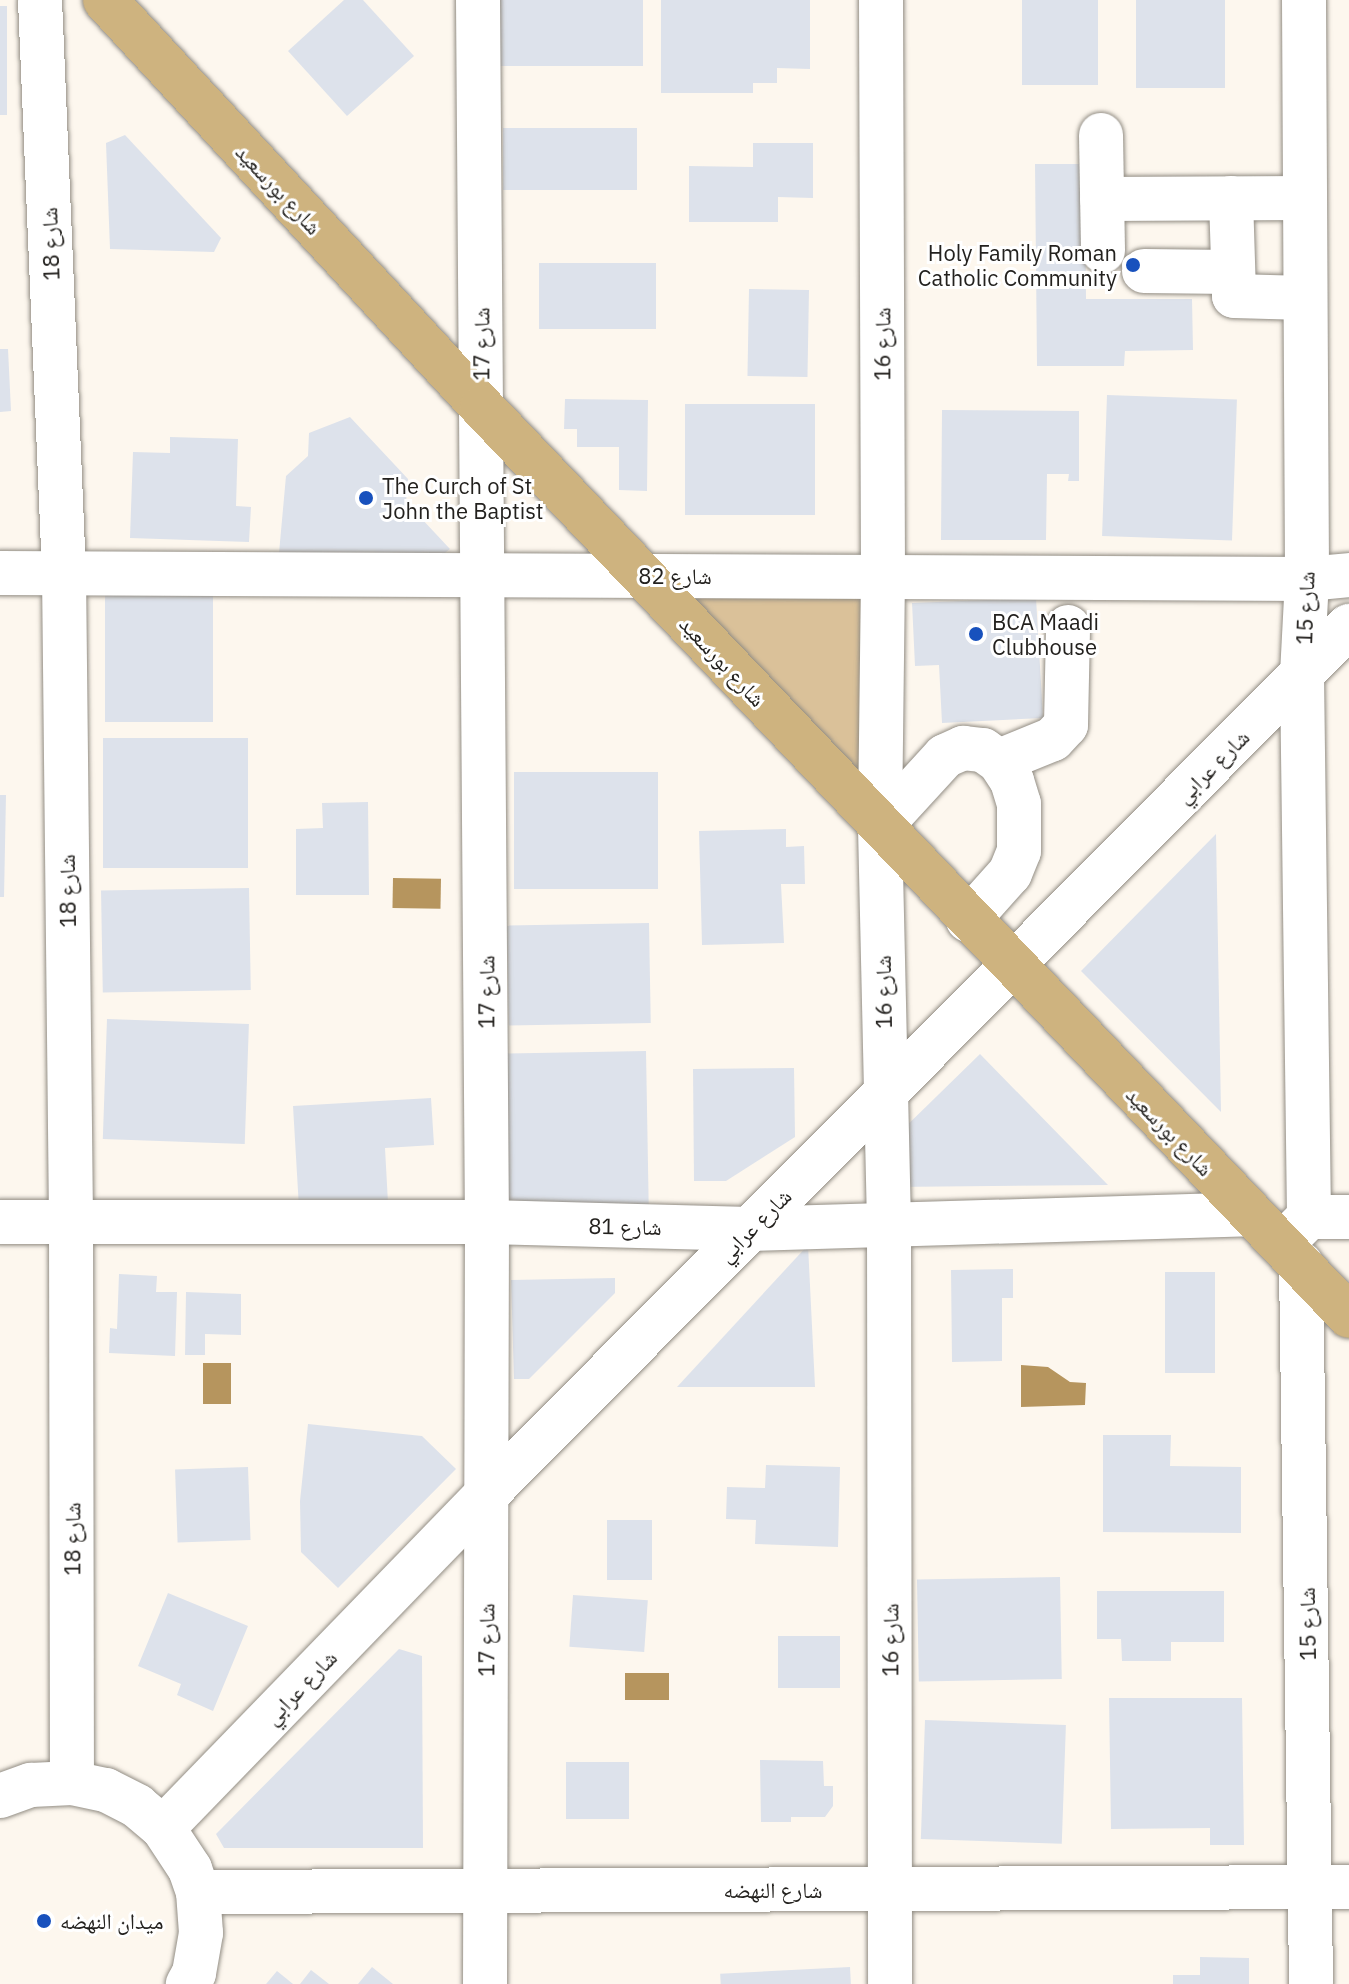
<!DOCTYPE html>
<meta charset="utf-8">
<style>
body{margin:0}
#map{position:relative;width:1349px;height:1984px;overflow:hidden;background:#fdf7ee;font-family:"IBM Plex Sans","Noto Naskh Arabic",sans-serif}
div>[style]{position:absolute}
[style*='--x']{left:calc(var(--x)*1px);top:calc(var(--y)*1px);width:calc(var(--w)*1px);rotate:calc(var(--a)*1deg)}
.green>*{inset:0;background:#dac199}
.water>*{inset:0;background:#b6955e;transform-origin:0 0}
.building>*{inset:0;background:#dde2eb;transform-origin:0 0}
.roads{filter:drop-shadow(0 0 2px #928d84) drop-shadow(0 0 2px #928d84)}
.minor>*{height:44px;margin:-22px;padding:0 22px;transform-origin:22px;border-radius:22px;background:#fff}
.major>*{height:44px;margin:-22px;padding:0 22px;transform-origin:22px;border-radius:22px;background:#ceb37f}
.dots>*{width:22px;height:22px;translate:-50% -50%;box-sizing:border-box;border:4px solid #fff;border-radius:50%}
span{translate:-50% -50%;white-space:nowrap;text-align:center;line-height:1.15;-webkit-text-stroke:6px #fff;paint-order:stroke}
.street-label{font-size:22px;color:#23211e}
.poi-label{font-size:22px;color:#23211e}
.right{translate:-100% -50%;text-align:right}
.left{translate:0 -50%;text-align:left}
</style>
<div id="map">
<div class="green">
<i style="clip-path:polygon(673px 589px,870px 591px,868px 797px)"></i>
</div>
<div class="water">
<i style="left:393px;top:878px;width:48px;height:30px;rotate:1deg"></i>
<i style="left:231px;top:1363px;width:41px;height:28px;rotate:90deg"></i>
<i style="clip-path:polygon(1021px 1365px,1048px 1367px,1070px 1382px,1086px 1383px,1085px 1405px,1021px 1407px)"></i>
<i style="left:625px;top:1673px;width:44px;height:27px"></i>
</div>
<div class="building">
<i style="clip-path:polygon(344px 0,363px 0,414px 56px,347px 116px,288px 51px)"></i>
<i style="left:497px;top:0;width:146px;height:66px"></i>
<i style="clip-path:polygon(661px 0,810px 0,810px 69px,777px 68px,777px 83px,753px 83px,753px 93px,661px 93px)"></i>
<i style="left:1022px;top:0;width:76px;height:85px"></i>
<i style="left:1136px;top:0;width:89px;height:88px"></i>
<i style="left:0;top:6px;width:7px;height:109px"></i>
<i style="left:503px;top:128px;width:134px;height:62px"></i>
<i style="clip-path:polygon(125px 135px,221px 238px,214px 252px,110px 249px,106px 143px)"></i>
<i style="clip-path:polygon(753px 143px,813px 143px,813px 198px,778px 197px,778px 222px,689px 222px,689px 166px,753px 167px)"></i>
<i style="clip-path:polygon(1035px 164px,1085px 164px,1086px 299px,1192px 299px,1193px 350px,1125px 351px,1124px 366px,1037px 366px)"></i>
<i style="left:539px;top:263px;width:117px;height:66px"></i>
<i style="left:749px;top:289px;width:60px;height:87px;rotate:1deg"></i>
<i style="clip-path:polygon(0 349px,8px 349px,11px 411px,0 412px)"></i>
<i style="left:1107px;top:395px;width:130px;height:141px;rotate:2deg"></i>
<i style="clip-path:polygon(565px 399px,648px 400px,647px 491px,619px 490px,619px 447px,577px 447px,577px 429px,564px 429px)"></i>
<i style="left:685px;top:404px;width:130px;height:111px"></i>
<i style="clip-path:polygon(942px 410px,1079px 411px,1079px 481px,1068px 481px,1069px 474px,1047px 474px,1046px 540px,941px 540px)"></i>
<i style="clip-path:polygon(350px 417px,408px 479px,406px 502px,450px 549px,432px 563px,279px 553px,286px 476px,308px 456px,309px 433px)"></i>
<i style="clip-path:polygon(170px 437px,238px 439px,236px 506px,251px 507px,249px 542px,130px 538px,133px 452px,170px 453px)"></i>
<i style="left:105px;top:593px;width:108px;height:129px"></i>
<i style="clip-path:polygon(1036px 598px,1043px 718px,942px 723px,939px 665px,915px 666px,912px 603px)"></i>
<i style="left:103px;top:738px;width:145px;height:130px"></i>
<i style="left:514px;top:772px;width:144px;height:117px"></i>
<i style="clip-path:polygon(0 795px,6px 795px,4px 897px,0 897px)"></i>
<i style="clip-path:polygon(368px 802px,369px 895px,296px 895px,296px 829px,323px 828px,322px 803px)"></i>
<i style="clip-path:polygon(786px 829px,786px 847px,804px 846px,805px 884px,781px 884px,784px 943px,702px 945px,699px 831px)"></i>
<i style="clip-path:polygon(1216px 834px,1221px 1112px,1081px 971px)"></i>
<i style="left:249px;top:888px;width:102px;height:148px;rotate:89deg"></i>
<i style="left:649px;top:923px;width:100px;height:142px;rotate:89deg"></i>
<i style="left:107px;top:1019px;width:142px;height:120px;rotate:2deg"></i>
<i style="left:646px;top:1051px;width:163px;height:143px;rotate:89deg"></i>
<i style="clip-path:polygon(980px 1054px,1108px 1185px,892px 1187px,895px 1137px)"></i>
<i style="clip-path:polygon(794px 1068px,795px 1137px,726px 1181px,694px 1181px,693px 1069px)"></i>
<i style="clip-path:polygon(431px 1098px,434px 1145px,385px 1148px,388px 1203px,299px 1208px,293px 1106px)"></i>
<i style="clip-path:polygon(808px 1245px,815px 1387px,677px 1387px)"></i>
<i style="clip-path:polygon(1013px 1269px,1013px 1298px,1002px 1298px,1002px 1361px,952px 1362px,951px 1270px)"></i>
<i style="left:1165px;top:1272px;width:50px;height:101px"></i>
<i style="clip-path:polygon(119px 1274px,157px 1276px,156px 1292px,177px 1292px,175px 1356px,109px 1353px,110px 1328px,117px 1329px)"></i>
<i style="clip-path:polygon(615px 1278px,615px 1293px,529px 1379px,514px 1379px,511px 1280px)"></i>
<i style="clip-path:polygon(186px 1292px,241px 1294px,241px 1335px,205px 1334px,205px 1355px,185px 1355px)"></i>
<i style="clip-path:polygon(308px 1424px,422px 1436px,456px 1469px,338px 1588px,301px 1552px,300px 1501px)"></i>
<i style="clip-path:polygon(1103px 1435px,1171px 1435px,1170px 1466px,1241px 1467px,1241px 1533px,1103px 1532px)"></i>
<i style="clip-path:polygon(766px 1465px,840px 1467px,838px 1547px,755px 1544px,756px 1520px,726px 1519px,727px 1487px,765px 1488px)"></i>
<i style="left:248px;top:1467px;width:73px;height:73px;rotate:88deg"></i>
<i style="left:607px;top:1520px;width:45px;height:60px"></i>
<i style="left:1060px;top:1577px;width:102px;height:143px;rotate:89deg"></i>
<i style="clip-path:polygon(1097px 1591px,1224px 1591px,1224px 1642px,1171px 1642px,1171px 1661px,1122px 1661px,1121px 1639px,1097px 1639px)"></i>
<i style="clip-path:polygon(168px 1593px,248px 1626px,213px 1711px,177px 1695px,181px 1684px,138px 1666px)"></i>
<i style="left:573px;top:1595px;width:75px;height:52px;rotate:4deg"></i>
<i style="left:778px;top:1636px;width:62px;height:52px"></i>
<i style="clip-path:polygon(399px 1649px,422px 1656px,423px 1848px,224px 1848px,216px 1834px)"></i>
<i style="clip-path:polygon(1109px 1698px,1242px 1698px,1244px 1845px,1210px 1845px,1210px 1828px,1111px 1829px)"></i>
<i style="left:925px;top:1720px;width:141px;height:119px;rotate:2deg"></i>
<i style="clip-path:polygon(760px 1760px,823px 1761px,824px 1786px,833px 1786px,833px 1806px,825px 1817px,791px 1817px,791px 1822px,761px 1822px)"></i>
<i style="left:566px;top:1762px;width:63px;height:57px"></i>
<i style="clip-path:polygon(1200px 1957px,1249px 1958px,1249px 1984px,1173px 1984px,1173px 1975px,1200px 1975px)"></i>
<i style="clip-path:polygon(372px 1967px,393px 1984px,358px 1984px)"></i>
<i style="left:850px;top:1967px;width:17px;height:130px;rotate:87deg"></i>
<i style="clip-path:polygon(311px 1970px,329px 1984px,300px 1984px)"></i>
<i style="clip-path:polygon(277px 1971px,293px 1984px,266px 1984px)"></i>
</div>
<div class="roads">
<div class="minor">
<i style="--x:40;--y:0;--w:574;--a:87.6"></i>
<i style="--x:64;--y:573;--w:649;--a:89.38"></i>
<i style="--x:71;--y:1222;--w:561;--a:89.9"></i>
<i style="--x:478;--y:0;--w:1222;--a:89.58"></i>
<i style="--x:487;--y:1222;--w:762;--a:90.15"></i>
<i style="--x:881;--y:0;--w:576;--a:89.8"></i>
<i style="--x:883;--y:576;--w:251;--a:90.7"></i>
<i style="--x:880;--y:827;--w:395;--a:88.7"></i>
<i style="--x:889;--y:1222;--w:762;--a:89.92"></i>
<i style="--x:1304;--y:0;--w:579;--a:89.7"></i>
<i style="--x:1307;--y:579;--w:96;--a:93"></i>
<i style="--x:1302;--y:675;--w:542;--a:89.26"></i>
<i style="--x:1101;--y:135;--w:116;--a:89"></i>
<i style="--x:1231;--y:198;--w:98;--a:88.2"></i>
<i style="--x:1234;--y:296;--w:71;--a:1.6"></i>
<i style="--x:1102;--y:199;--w:203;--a:-0.3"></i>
<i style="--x:1144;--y:271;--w:88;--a:0.7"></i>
<i style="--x:0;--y:573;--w:1307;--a:0.26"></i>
<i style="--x:1307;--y:579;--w:42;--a:-5.4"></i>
<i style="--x:999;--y:761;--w:58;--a:-22.2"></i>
<i style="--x:1053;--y:739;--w:19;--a:-47"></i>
<i style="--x:1066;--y:725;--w:98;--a:-88.8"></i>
<i style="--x:880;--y:827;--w:96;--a:-47.5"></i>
<i style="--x:945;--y:756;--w:20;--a:-24"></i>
<i style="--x:963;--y:748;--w:20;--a:6"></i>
<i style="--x:983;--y:750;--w:19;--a:35"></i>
<i style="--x:999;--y:761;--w:24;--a:57"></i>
<i style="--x:1012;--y:781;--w:24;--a:73"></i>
<i style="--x:1019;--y:804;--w:47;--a:90"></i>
<i style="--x:1019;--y:851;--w:24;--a:112"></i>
<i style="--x:1010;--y:873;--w:63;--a:131.8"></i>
<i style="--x:0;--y:1222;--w:487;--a:0"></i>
<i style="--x:487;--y:1222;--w:263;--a:1.5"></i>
<i style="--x:750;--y:1229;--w:499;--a:-1.7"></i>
<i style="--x:1288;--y:1238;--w:30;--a:-45"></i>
<i style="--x:1309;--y:1217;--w:40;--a:0"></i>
<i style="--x:1301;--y:1264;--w:720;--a:89.2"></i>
<i style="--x:0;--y:1796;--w:33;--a:-20"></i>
<i style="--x:31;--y:1785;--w:41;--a:-2.8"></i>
<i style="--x:72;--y:1783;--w:35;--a:12"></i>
<i style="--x:106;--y:1790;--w:35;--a:27"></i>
<i style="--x:137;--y:1806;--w:34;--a:40"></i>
<i style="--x:163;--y:1828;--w:49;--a:56.6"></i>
<i style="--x:190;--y:1869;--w:24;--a:71"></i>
<i style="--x:198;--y:1892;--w:41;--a:85.8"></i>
<i style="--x:201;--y:1933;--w:41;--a:99.9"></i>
<i style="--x:194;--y:1973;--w:13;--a:119"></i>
<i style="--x:163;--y:1828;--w:464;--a:-45.9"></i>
<i style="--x:486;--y:1495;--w:1225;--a:-45.2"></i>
<i style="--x:198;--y:1892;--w:1151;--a:-0.25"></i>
</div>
<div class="major">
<i style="--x:105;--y:0;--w:555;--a:47.19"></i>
<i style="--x:482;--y:407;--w:1256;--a:46.35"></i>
</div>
</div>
<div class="dots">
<i style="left:1133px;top:265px;background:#1851bd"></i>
<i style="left:366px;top:498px;background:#1851bd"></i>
<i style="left:976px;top:634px;background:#1851bd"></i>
<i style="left:44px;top:1921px;background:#1851bd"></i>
</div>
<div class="street-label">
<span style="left:279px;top:189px;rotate:47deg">شارع بورسعيد</span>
<span style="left:50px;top:244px;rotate:-92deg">شارع 18</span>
<span style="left:481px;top:344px;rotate:-90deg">شارع 17</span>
<span style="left:882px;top:344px;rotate:-90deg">شارع 16</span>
<span style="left:675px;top:576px">شارع 82</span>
<span style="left:1305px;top:608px;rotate:-88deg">شارع 15</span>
<span style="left:723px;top:661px;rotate:47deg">شارع بورسعيد</span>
<span style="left:1212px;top:766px;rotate:-45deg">شارع عرابي</span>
<span style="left:67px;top:891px;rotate:-91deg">شارع 18</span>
<span style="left:486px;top:992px;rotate:-90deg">شارع 17</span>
<span style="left:883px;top:992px;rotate:-91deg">شارع 16</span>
<span style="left:1170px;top:1131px;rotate:46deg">شارع بورسعيد</span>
<span style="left:754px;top:1225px;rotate:-45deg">شارع عرابي</span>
<span style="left:625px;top:1226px;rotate:1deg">شارع 81</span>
<span style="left:72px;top:1539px;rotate:-90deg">شارع 18</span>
<span style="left:1307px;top:1624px;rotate:-91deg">شارع 15</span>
<span style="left:486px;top:1640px;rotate:-90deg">شارع 17</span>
<span style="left:890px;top:1640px;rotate:-90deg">شارع 16</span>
<span style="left:300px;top:1687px;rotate:-46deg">شارع عرابي</span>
<span style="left:773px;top:1890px">شارع النهضه</span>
</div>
<div class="poi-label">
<span class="right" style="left:1117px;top:265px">Holy Family Roman<br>Catholic Community</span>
<span class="left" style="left:382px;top:498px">The Curch of St<br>John the Baptist</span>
<span class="left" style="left:992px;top:634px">BCA Maadi<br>Clubhouse</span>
<span class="left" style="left:60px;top:1921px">ميدان النهضه</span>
</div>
</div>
